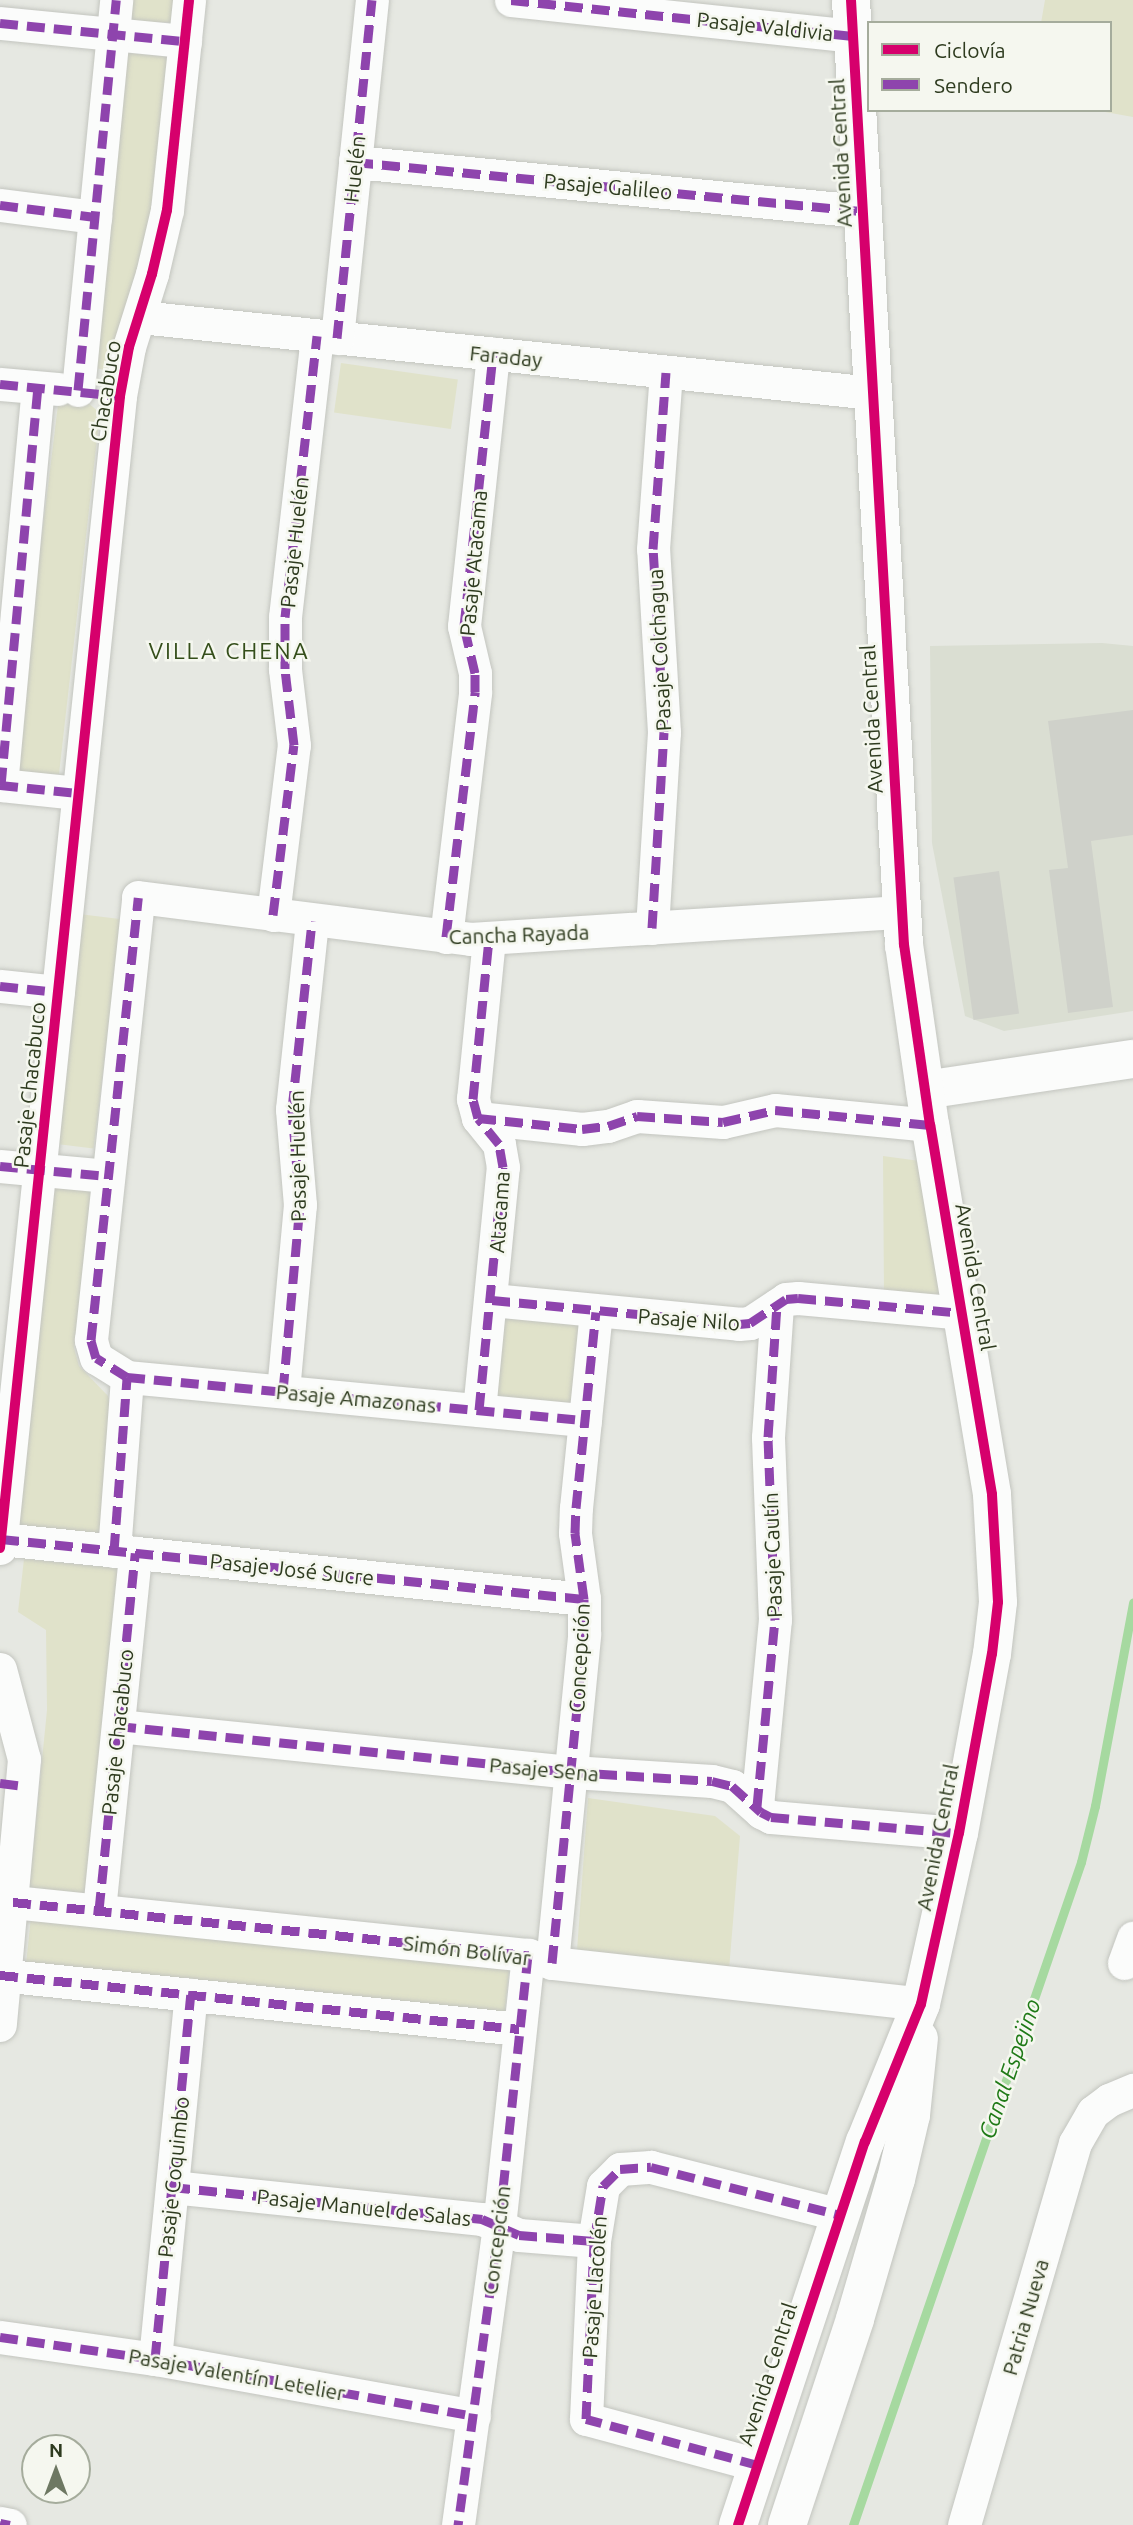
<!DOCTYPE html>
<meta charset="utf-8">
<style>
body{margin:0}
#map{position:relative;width:1133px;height:2525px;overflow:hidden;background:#e6e8e2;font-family:Ubuntu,sans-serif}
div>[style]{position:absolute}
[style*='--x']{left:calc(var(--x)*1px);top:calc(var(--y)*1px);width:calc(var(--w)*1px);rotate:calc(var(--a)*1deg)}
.built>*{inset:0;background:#daded2}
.green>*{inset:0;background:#e0e2ca;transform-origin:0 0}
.stream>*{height:9px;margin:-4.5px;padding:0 4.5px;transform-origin:4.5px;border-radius:4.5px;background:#a6d9a0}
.building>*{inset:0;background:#cfd1ca;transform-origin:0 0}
.roads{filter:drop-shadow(0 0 2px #c3c5bf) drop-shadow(0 0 2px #c3c5bf)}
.street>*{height:33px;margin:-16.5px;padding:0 16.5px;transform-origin:16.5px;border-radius:16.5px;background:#fbfcfb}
.secondary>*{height:38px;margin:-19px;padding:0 19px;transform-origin:19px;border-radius:19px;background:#fbfcfb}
.quiet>*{height:9px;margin-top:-4.5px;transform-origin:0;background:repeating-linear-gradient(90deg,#8e44ad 0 18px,transparent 0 27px)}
.cycleway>*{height:10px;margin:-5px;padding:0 5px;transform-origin:5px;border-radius:5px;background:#d6006c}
span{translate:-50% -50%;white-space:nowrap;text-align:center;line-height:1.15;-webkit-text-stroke:5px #f5f7ef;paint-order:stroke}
.street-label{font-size:21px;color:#2e3b1f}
.neighbourhood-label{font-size:23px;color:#344e1a;letter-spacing:2px}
.water-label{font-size:23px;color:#1f7a17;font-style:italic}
.legend{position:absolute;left:867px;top:21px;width:245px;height:91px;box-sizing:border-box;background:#f5f7ef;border:2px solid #a5ac9c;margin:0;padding:9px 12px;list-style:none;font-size:21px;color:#2e3b1f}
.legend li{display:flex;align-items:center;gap:14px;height:35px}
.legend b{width:35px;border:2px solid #a5ac9c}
.north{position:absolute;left:21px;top:2434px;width:70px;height:70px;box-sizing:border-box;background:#f5f7ef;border:2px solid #a5ac9c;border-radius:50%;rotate:0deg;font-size:19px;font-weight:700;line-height:28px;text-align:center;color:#2e3b1f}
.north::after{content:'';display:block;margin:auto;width:24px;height:32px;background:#6e7863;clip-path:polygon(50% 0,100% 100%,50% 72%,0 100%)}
</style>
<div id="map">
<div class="built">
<i style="clip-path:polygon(1102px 643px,1133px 646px,1133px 1011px,1004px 1031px,965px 1016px,932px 843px,930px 646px)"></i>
</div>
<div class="green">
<i style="left:132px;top:0;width:43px;height:22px"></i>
<i style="clip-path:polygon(1045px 0,1133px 0,1133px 117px,1094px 110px,1110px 110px,1110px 23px,1041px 23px)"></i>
<i style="clip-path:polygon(127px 53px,170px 57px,159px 172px,120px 374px,96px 368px)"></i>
<i style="left:341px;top:363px;width:118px;height:50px;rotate:8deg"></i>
<i style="clip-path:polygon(87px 402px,100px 413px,59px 774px,12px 777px,58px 405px)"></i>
<i style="left:79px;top:914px;width:43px;height:231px;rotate:7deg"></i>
<i style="clip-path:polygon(883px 1156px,920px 1161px,948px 1299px,884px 1295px)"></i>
<i style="clip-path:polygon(52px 1183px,89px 1188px,93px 1196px,74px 1348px,79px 1366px,108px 1396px,111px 1406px,101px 1531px,89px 1537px,18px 1532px)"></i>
<i style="left:504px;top:1315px;width:81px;height:83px;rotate:5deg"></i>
<i style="clip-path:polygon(24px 1559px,124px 1569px,89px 1895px,29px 1891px,47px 1710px,46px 1630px,18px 1612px)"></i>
<i style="clip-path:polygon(588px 1798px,715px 1816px,740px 1836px,729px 1970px,577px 1951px)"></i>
<i style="left:31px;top:1917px;width:481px;height:47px;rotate:6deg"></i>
</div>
<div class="stream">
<i style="--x:853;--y:2525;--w:701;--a:-71.02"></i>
<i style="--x:1081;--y:1862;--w:58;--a:-76"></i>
<i style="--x:1095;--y:1806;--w:207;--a:-79.4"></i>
</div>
<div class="building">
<i style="clip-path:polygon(1133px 710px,1133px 835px,1091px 841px,1113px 1007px,1068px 1013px,1049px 870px,1068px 868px,1048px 721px)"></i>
<i style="left:999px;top:871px;width:144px;height:46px;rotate:82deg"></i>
</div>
<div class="roads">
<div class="street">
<i style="--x:511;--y:0;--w:344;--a:6"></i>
<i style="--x:0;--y:23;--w:186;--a:5.6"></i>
<i style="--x:355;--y:162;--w:508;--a:5.53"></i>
<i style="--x:0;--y:205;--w:96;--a:7.2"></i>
<i style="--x:140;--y:317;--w:737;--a:5.92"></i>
<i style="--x:337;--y:338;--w:340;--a:-84.1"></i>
<i style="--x:0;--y:384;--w:58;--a:4.9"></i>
<i style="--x:78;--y:390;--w:392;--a:-84.4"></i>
<i style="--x:0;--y:785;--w:78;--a:5.9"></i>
<i style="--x:1;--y:785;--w:398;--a:-84.7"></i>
<i style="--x:273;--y:915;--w:171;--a:-83"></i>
<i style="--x:294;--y:745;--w:77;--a:-96.8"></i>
<i style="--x:285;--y:669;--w:52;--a:-90"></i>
<i style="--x:285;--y:617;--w:283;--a:-83.5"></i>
<i style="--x:652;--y:928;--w:196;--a:-86.5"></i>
<i style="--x:664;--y:732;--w:183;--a:-93.4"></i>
<i style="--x:653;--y:549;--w:177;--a:-85.8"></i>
<i style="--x:446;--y:937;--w:247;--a:-83.2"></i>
<i style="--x:475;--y:692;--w:19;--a:-90"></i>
<i style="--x:475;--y:673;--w:48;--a:-103.2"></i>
<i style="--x:464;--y:626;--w:274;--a:-83.9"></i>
<i style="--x:0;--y:986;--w:58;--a:5.9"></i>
<i style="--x:478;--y:1118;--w:105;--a:6"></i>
<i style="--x:582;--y:1129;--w:26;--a:-7"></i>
<i style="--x:608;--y:1126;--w:31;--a:-19"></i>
<i style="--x:637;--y:1116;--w:86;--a:4"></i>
<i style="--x:723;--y:1122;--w:53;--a:-13"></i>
<i style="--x:775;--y:1110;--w:156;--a:5.5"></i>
<i style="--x:0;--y:1166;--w:108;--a:5.3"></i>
<i style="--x:492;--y:1300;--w:248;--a:5.5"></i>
<i style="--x:739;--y:1324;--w:11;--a:-5"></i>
<i style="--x:750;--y:1323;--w:43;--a:-33.7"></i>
<i style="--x:786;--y:1299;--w:12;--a:-5"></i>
<i style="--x:798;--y:1298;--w:167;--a:5.2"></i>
<i style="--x:127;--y:1377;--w:460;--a:5.4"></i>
<i style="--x:283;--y:1391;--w:187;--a:-84.8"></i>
<i style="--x:300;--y:1205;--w:96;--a:-94.8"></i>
<i style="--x:292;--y:1109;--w:189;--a:-83.9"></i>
<i style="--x:479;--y:1410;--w:244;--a:-84.4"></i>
<i style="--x:503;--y:1167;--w:23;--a:-100"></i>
<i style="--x:499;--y:1144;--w:33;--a:-129"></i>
<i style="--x:478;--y:1118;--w:20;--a:-105"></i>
<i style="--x:473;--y:1099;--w:161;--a:-84.3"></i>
<i style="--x:1;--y:1539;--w:586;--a:5.88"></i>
<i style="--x:0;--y:1548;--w:1158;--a:-84.05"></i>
<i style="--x:120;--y:396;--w:50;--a:-79.6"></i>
<i style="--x:129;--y:347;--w:77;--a:-72.5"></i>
<i style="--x:152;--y:274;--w:66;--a:-76.8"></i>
<i style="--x:167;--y:210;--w:211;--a:-84"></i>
<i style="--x:114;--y:1551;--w:174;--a:-85.7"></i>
<i style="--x:127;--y:1377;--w:36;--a:-148"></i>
<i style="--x:96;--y:1358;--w:19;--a:-106"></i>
<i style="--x:91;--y:1340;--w:445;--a:-83.9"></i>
<i style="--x:138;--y:897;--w:335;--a:7.2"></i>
<i style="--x:470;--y:939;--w:432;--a:-3.6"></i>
<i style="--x:0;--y:1669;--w:93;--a:75.1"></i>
<i style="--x:24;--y:1759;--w:267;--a:95.2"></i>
<i style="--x:118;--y:1726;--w:456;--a:5.8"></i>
<i style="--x:572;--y:1772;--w:140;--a:3.7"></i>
<i style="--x:712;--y:1781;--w:21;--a:14"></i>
<i style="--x:732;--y:1786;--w:39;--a:42"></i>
<i style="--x:761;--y:1812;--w:11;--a:27"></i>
<i style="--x:771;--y:1817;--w:189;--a:4.9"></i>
<i style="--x:757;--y:1806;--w:187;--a:-84.5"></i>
<i style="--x:775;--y:1620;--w:183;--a:-92.2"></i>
<i style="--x:768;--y:1437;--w:132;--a:-86.1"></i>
<i style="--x:13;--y:1902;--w:518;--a:5.88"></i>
<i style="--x:528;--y:1955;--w:25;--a:18"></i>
<i style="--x:552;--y:1963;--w:371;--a:6.3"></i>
<i style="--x:99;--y:1910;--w:359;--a:-84.2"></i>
<i style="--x:552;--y:1963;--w:331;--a:-84.4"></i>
<i style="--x:584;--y:1634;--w:35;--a:-90"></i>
<i style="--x:584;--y:1599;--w:67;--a:-97.8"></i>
<i style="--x:575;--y:1533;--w:25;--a:-88"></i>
<i style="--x:576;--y:1508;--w:197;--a:-84.2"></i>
<i style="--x:1124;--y:1963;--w:27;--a:-70"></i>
<i style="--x:0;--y:1975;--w:522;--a:5.94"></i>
<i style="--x:172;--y:2187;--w:312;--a:5.9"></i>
<i style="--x:482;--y:2219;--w:40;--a:23.4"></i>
<i style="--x:519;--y:2235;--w:75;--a:4.6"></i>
<i style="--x:0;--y:2337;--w:157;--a:8.1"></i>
<i style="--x:155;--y:2359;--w:324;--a:10.1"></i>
<i style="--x:155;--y:2359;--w:366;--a:-84.4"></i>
<i style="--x:758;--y:2465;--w:178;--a:-165"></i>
<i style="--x:586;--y:2419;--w:178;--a:-87.4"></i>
<i style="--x:594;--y:2241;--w:56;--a:-80.7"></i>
<i style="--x:603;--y:2186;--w:24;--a:-45"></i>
<i style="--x:620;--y:2169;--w:31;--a:-4"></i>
<i style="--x:651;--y:2167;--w:196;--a:14.2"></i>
<i style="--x:0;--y:2523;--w:10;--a:11"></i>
<i style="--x:458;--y:2525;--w:302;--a:-82.2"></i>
<i style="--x:499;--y:2226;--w:273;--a:-83.9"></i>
<i style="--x:964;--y:2525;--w:398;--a:-73.8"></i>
<i style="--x:1075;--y:2143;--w:36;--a:-60"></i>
<i style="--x:1093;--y:2112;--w:20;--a:-37"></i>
<i style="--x:1109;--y:2100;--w:26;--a:-23"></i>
</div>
<div class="secondary">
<i style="--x:925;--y:1090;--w:210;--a:-8.5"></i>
<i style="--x:738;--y:2525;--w:404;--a:-71.7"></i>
<i style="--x:865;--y:2142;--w:149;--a:-67.9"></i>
<i style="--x:921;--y:2004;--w:175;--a:-77.5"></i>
<i style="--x:959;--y:1833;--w:182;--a:-79.6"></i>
<i style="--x:992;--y:1654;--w:52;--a:-83.4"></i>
<i style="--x:998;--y:1602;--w:108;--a:-93.2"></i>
<i style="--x:992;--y:1494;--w:374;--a:-99.5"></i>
<i style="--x:930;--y:1125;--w:182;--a:-98.2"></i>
<i style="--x:904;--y:945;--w:946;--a:-93.21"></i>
<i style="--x:787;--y:2525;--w:217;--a:-71.7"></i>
<i style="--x:855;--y:2319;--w:146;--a:-73.7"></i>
<i style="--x:896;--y:2179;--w:66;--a:-76.8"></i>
<i style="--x:911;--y:2115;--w:77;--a:-84.1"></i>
</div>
</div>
<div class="quiet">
<i style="--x:511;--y:0;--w:344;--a:6"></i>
<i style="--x:0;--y:23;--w:186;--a:5.6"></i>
<i style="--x:355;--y:162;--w:508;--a:5.53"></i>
<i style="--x:0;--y:205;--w:96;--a:7.2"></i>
<i style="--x:337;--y:338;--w:340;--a:-84.1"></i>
<i style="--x:0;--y:384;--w:121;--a:5.7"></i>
<i style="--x:78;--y:390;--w:392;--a:-84.4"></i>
<i style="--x:0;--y:785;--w:78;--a:5.9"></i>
<i style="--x:1;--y:785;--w:398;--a:-84.7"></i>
<i style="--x:273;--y:915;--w:171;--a:-83"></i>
<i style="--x:294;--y:745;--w:77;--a:-96.8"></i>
<i style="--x:285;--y:669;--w:52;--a:-90"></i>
<i style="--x:285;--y:617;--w:283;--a:-83.5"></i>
<i style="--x:652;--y:928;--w:196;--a:-86.5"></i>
<i style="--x:664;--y:732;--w:183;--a:-93.4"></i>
<i style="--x:653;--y:549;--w:177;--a:-85.8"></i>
<i style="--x:446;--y:937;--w:247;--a:-83.2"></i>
<i style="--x:475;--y:692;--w:19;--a:-90"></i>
<i style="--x:475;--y:673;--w:48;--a:-103.2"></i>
<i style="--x:464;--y:626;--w:274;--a:-83.9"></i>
<i style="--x:0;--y:986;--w:58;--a:5.9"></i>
<i style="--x:478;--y:1118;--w:105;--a:6"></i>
<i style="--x:582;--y:1129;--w:26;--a:-7"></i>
<i style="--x:608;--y:1126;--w:31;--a:-19"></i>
<i style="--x:637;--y:1116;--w:86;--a:4"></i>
<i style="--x:723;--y:1122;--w:53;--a:-13"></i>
<i style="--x:775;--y:1110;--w:156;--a:5.5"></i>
<i style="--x:0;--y:1166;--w:108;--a:5.3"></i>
<i style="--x:492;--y:1300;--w:248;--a:5.5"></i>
<i style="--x:739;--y:1324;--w:11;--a:-5"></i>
<i style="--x:750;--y:1323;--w:43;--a:-33.7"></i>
<i style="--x:786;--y:1299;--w:12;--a:-5"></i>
<i style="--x:798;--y:1298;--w:167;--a:5.2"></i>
<i style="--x:127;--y:1377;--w:460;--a:5.4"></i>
<i style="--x:283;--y:1391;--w:187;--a:-84.8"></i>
<i style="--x:300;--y:1205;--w:96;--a:-94.8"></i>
<i style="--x:292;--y:1109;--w:189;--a:-83.9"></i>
<i style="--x:479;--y:1410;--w:244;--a:-84.4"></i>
<i style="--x:503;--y:1167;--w:23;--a:-100"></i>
<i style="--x:499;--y:1144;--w:33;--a:-129"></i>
<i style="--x:478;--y:1118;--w:20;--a:-105"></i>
<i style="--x:473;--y:1099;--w:161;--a:-84.3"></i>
<i style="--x:1;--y:1539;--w:586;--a:5.88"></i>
<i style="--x:114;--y:1551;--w:174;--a:-85.7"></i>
<i style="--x:127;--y:1377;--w:36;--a:-148"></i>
<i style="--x:96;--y:1358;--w:19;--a:-106"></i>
<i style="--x:91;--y:1340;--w:445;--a:-83.9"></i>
<i style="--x:118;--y:1726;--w:456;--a:5.8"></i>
<i style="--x:572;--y:1772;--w:140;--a:3.7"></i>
<i style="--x:712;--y:1781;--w:21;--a:14"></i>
<i style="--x:732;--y:1786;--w:39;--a:42"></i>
<i style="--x:761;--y:1812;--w:11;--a:27"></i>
<i style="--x:771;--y:1817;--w:189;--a:4.9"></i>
<i style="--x:0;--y:1783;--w:24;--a:7"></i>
<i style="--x:757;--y:1806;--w:187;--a:-84.5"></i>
<i style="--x:775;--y:1620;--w:183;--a:-92.2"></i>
<i style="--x:768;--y:1437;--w:132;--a:-86.1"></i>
<i style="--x:13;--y:1902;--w:518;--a:5.88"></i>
<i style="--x:528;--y:1955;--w:273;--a:96.1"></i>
<i style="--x:499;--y:2226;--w:302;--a:97.8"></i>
<i style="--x:99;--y:1910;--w:359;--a:-84.2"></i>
<i style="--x:552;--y:1963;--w:331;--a:-84.4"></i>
<i style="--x:584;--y:1634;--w:35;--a:-90"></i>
<i style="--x:584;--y:1599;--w:67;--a:-97.8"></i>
<i style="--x:575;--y:1533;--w:25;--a:-88"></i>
<i style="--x:576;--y:1508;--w:197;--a:-84.2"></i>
<i style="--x:0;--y:1975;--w:522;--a:5.94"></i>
<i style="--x:172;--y:2187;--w:312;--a:5.9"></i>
<i style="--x:482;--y:2219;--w:40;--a:23.4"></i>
<i style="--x:519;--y:2235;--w:75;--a:4.6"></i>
<i style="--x:0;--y:2337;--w:157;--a:8.1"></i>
<i style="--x:155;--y:2359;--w:324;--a:10.1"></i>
<i style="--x:155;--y:2359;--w:366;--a:-84.4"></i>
<i style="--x:758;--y:2465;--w:178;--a:-165"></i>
<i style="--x:586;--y:2419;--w:178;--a:-87.4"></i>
<i style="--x:594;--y:2241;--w:56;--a:-80.7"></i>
<i style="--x:603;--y:2186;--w:24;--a:-45"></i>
<i style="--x:620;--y:2169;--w:31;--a:-4"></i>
<i style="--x:651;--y:2167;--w:196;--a:14.2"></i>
<i style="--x:0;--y:2523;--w:10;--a:11"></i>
</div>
<div class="cycleway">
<i style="--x:0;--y:1548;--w:1158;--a:-84.05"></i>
<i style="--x:120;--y:396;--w:50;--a:-79.6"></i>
<i style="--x:129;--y:347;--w:77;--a:-72.5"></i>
<i style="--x:152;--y:274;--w:66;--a:-76.8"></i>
<i style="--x:167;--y:210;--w:211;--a:-84"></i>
<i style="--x:738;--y:2525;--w:404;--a:-71.7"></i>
<i style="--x:865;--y:2142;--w:149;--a:-67.9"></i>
<i style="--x:921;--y:2004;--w:175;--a:-77.5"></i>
<i style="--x:959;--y:1833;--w:182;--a:-79.6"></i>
<i style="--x:992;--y:1654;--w:52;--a:-83.4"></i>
<i style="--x:998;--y:1602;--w:108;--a:-93.2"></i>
<i style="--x:992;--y:1494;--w:374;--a:-99.5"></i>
<i style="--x:930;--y:1125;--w:182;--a:-98.2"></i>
<i style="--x:904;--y:945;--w:946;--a:-93.21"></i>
</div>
<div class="street-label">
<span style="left:765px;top:26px;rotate:6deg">Pasaje Valdivia</span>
<span style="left:840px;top:153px;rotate:-93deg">Avenida Central</span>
<span style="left:354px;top:169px;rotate:-84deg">Huelén</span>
<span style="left:608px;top:186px;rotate:5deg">Pasaje Galileo</span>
<span style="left:506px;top:356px;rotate:6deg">Faraday</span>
<span style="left:105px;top:391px;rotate:-81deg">Chacabuco</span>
<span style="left:294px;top:542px;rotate:-84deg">Pasaje Huelén</span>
<span style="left:473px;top:563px;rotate:-85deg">Pasaje Atacama</span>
<span style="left:659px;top:650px;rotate:-93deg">Pasaje Colchagua</span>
<span style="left:871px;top:719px;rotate:-93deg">Avenida Central</span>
<span style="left:519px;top:934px;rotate:-2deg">Cancha Rayada</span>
<span style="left:29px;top:1085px;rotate:-84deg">Pasaje Chacabuco</span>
<span style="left:297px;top:1156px;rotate:-91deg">Pasaje Huelén</span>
<span style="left:499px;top:1212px;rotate:-86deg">Atacama</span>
<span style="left:976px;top:1277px;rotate:80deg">Avenida Central</span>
<span style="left:689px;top:1319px;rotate:4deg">Pasaje Nilo</span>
<span style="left:356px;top:1398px;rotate:5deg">Pasaje Amazonas</span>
<span style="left:772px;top:1555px;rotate:-92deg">Pasaje Cautín</span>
<span style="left:292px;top:1569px;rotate:6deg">Pasaje José Sucre</span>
<span style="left:579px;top:1658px;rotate:-87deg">Concepción</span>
<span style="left:117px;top:1732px;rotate:-84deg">Pasaje Chacabuco</span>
<span style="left:544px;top:1769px;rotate:5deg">Pasaje Sena</span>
<span style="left:937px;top:1837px;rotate:-79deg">Avenida Central</span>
<span style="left:467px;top:1950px;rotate:7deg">Simón Bolívar</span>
<span style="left:173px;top:2177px;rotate:-84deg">Pasaje Coquimbo</span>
<span style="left:364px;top:2207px;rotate:6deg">Pasaje Manuel de Salas</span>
<span style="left:496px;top:2240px;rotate:-83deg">Concepción</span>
<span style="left:594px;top:2287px;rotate:-86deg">Pasaje Llacolén</span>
<span style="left:1025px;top:2317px;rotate:-74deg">Patria Nueva</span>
<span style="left:237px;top:2374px;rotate:10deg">Pasaje Valentín Letelier</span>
<span style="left:767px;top:2374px;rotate:-72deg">Avenida Central</span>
</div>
<div class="neighbourhood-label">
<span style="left:229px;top:651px">VILLA CHENA</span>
</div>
<div class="water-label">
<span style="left:1010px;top:2069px;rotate:-71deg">Canal Espejino</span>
</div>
<ul class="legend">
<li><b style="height:9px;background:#d6006c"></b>Ciclovía</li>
<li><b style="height:9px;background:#8e44ad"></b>Sendero</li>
</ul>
<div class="north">N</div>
</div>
